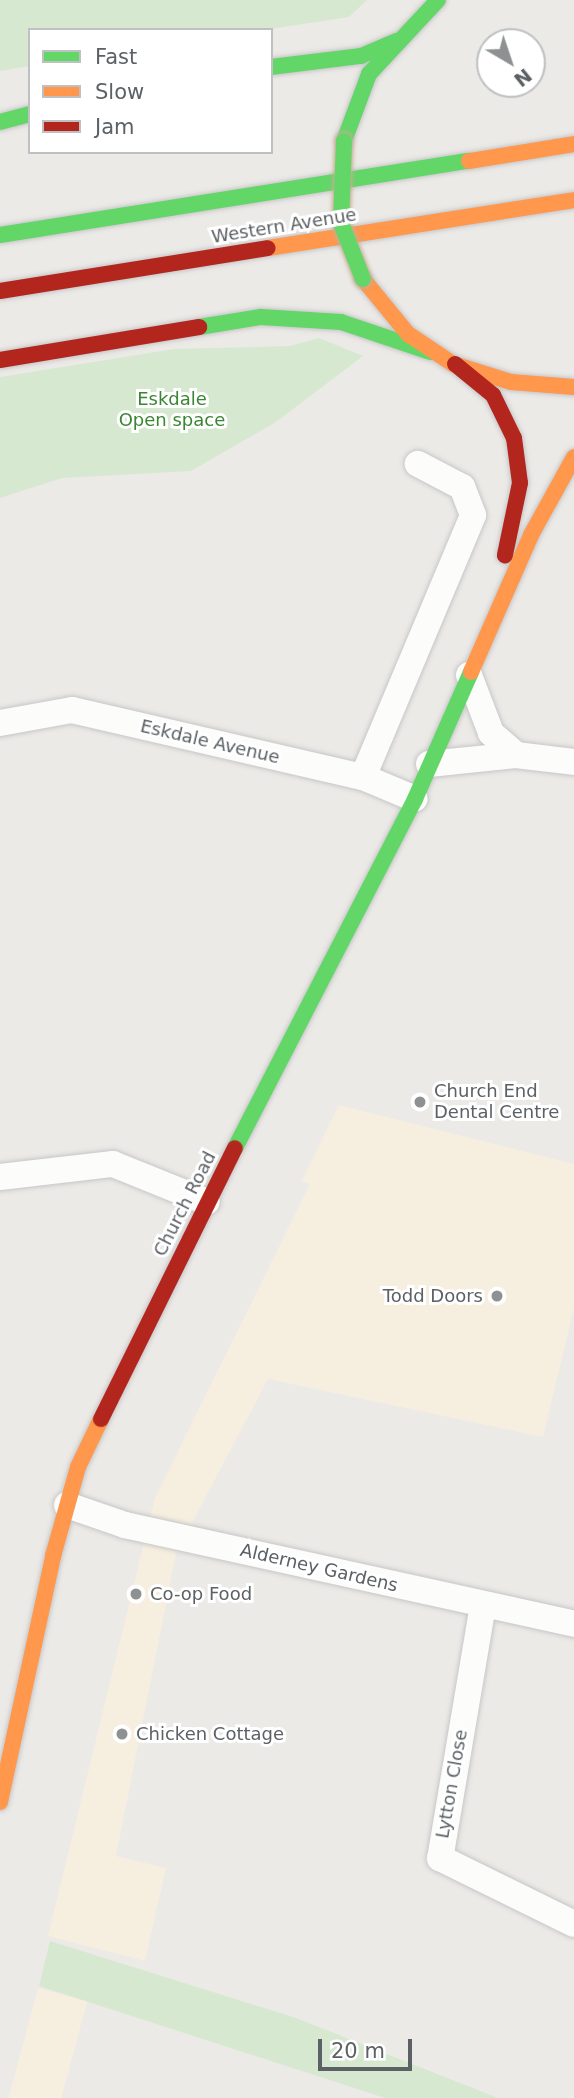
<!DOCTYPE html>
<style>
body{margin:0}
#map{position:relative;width:574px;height:2098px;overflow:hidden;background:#eceae7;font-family:"DejaVu Sans",sans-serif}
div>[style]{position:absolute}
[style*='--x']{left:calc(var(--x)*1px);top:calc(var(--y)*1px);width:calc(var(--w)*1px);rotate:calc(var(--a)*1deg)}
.commercial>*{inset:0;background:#f6eedf;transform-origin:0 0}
.green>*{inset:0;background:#d7e8d1}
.roads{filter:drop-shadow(0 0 2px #c7c7c8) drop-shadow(0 0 2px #c7c7c8)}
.street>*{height:26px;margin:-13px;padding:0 13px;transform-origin:13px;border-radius:13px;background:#fcfcfb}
.fast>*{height:16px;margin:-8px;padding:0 8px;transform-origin:8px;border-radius:8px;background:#63d668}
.slow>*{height:16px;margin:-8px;padding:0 8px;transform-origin:8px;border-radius:8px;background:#ff974d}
.jam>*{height:16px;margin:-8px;padding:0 8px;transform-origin:8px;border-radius:8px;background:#b3261e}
.bridges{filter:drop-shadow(0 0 2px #c4af93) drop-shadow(0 0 2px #c4af93)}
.fast-bridge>*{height:16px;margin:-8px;padding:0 8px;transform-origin:8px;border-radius:8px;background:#63d668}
.dots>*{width:19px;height:19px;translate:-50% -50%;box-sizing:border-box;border:4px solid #fff;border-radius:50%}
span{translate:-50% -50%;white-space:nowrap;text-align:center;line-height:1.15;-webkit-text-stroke:6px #fff;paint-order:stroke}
.street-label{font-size:18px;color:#5c6165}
.park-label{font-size:18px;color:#3a8632}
.poi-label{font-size:18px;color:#5c6165}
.left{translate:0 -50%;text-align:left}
.right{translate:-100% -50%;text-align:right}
.legend{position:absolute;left:28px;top:28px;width:245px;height:126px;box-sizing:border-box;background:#fff;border:2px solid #bec0c1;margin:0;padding:9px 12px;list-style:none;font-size:21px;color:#5c6165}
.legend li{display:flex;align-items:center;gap:14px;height:35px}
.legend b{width:35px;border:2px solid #bec0c1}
.north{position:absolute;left:476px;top:28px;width:70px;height:70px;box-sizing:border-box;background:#fff;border:2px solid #bec0c1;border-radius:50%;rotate:141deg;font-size:19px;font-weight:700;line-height:28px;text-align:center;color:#5c6165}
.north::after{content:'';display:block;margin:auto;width:24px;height:32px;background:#8e9192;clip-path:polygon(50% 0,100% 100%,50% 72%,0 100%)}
.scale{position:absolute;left:318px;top:2039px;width:94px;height:32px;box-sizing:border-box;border:4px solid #5c6165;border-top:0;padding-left:9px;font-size:21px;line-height:24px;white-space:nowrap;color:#5c6165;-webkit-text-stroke:5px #fff;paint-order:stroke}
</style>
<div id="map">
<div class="commercial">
<i style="clip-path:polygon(339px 1105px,574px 1164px,574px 1308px,543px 1437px,268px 1379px,176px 1553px,116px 1856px,166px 1868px,145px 1961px,48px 1936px,155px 1498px,310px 1184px,301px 1182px)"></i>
<i style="left:38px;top:1988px;width:51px;height:113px;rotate:15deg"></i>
</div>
<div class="green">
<i style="clip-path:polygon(0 0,367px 0,349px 17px,264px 30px,30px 30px,30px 66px,0 71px)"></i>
<i style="clip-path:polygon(319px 338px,363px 356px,276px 422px,191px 471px,62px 478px,0 498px,0 377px,174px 349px,290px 346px)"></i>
<i style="clip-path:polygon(50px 1941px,296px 2018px,498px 2098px,385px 2098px,39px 1986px)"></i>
</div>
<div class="roads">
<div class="street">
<i style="--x:469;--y:675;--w:62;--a:69.2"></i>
<i style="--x:491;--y:733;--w:33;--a:41"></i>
<i style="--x:0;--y:723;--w:73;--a:-10.2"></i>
<i style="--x:72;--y:710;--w:299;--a:13"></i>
<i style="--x:363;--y:777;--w:56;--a:22.9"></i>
<i style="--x:429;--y:764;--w:87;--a:-5.9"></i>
<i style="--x:516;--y:755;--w:58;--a:6.9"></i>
<i style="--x:363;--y:777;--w:284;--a:-67.2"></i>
<i style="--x:473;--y:515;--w:30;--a:-111"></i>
<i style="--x:462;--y:487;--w:50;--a:-152.4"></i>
<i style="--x:0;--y:1177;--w:114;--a:-6.6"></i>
<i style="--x:113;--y:1164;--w:101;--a:22"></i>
<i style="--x:67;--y:1505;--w:61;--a:19"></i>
<i style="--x:125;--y:1525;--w:460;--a:12.4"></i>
<i style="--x:483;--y:1605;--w:257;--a:99.6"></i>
<i style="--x:440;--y:1858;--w:149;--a:26.2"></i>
</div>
<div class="fast">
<i style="--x:271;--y:67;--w:91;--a:-7"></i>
<i style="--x:361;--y:56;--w:39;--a:-23"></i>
<i style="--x:0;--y:122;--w:31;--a:-15"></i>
<i style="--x:344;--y:141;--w:72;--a:-69.5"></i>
<i style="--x:369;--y:74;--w:101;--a:-47"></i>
<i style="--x:0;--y:235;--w:475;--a:-9"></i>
<i style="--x:199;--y:327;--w:63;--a:-9.2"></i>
<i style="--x:261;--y:317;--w:80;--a:3.6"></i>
<i style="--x:341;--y:322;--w:94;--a:18.6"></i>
<i style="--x:235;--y:1148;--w:393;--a:-62.7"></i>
<i style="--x:415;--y:799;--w:139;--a:-66.2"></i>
</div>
<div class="slow">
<i style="--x:469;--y:161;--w:106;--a:-9.2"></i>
<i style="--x:268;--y:248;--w:310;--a:-8.9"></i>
<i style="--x:363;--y:279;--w:71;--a:50.7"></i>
<i style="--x:408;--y:334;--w:54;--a:33.7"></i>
<i style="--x:453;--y:364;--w:61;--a:17.2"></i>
<i style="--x:511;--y:382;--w:63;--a:4.5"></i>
<i style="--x:471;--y:672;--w:150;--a:-66.3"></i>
<i style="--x:531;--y:535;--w:89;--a:-61.1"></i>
<i style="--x:0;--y:1802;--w:252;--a:-77.8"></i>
<i style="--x:53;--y:1556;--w:92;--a:-74.3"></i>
<i style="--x:78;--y:1467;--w:53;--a:-64.4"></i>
</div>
<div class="jam">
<i style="--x:0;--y:291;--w:271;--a:-9.1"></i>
<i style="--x:0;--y:360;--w:202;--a:-9.4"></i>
<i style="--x:455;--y:364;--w:49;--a:39.2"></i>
<i style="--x:493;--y:395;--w:48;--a:64"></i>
<i style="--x:514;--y:438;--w:45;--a:82.4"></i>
<i style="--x:520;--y:483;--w:74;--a:101.8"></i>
<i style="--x:101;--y:1419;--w:302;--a:-63.7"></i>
</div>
</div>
<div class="bridges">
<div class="fast-bridge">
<i style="--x:344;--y:141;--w:82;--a:92.1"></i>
<i style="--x:341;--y:223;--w:60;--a:68.6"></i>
</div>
</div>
<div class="dots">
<i style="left:420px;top:1102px;background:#8e9192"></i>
<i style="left:497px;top:1296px;background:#8e9192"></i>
<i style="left:136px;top:1594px;background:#8e9192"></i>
<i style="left:122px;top:1734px;background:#8e9192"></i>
</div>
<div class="street-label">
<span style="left:284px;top:226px;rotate:-9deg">Western Avenue</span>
<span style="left:210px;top:742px;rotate:13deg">Eskdale Avenue</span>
<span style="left:185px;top:1204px;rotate:-63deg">Church Road</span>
<span style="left:319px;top:1568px;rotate:13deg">Alderney Gardens</span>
<span style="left:452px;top:1784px;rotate:-80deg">Lytton Close</span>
</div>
<div class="park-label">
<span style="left:172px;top:410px">Eskdale<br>Open space</span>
</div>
<div class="poi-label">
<span class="left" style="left:434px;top:1102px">Church End<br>Dental Centre</span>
<span class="right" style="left:483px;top:1296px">Todd Doors</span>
<span class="left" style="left:150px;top:1594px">Co-op Food</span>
<span class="left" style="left:136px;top:1734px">Chicken Cottage</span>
</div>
<ul class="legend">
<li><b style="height:9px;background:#63d668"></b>Fast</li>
<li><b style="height:9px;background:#ff974d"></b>Slow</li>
<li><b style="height:9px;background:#b3261e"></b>Jam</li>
</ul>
<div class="north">N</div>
<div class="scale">20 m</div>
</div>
